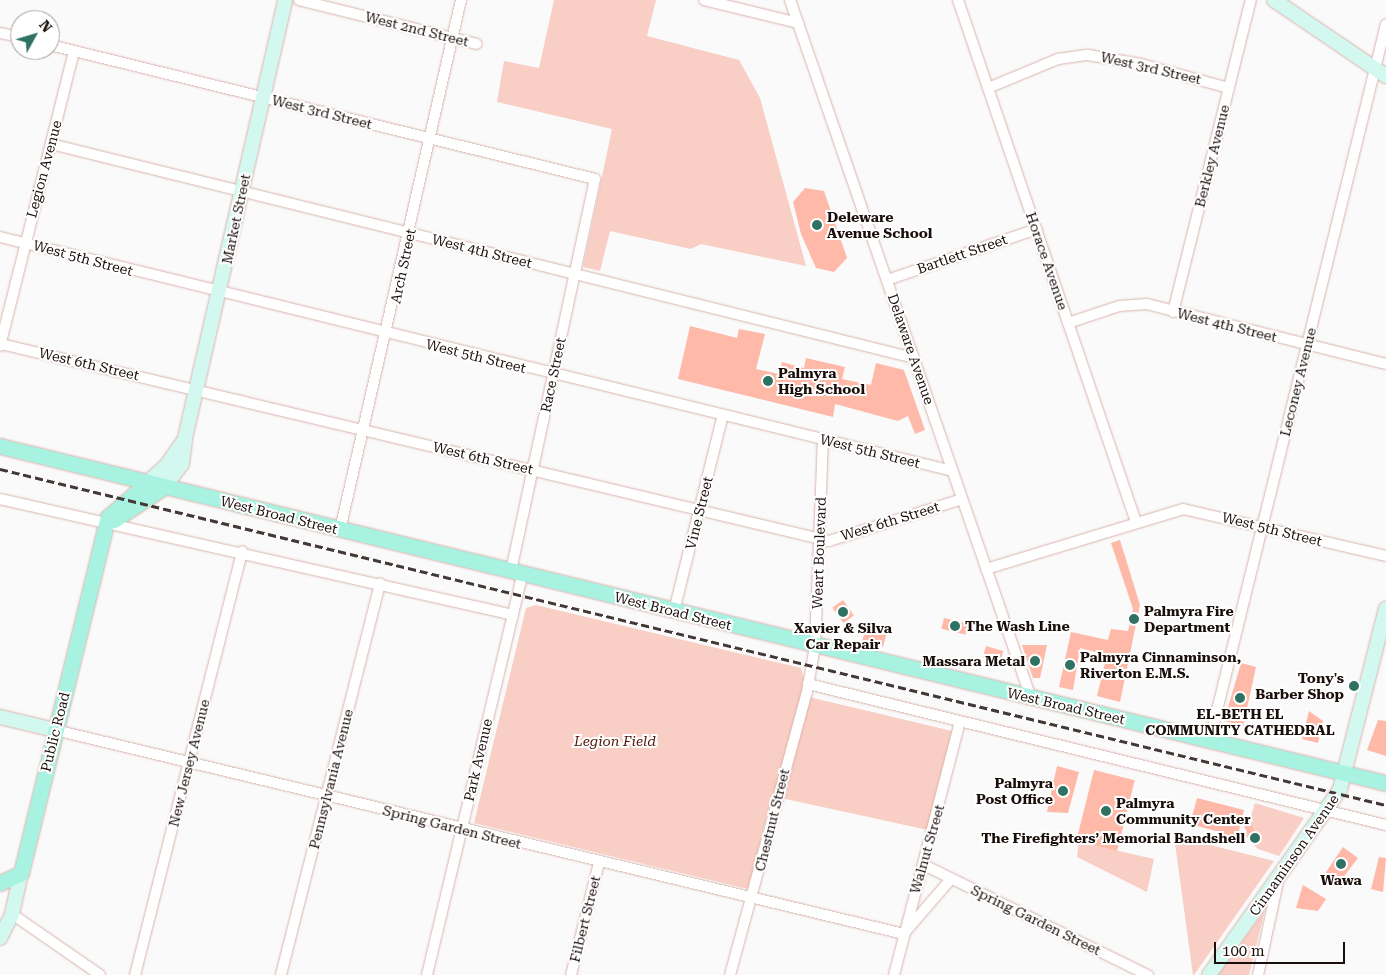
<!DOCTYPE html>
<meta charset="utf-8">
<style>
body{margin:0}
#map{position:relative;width:1386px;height:975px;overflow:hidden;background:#fafafa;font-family:"Roboto Serif",serif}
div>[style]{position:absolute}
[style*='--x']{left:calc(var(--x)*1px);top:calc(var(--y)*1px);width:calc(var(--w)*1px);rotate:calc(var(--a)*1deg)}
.green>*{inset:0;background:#f9cec4}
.building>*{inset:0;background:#ffb9a8;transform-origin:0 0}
.roads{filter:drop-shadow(0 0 1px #d8b4ac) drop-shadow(0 0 1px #d8b4ac)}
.street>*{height:10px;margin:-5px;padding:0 5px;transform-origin:5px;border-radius:5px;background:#fff}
.secondary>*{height:14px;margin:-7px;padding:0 7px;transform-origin:7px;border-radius:7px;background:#d3f8ef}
.primary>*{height:15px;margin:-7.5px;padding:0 7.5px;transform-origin:7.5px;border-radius:7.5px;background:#a7f2e0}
.rail>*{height:2.5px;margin-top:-1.25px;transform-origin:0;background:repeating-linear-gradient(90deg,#423836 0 8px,transparent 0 12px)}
.dots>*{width:14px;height:14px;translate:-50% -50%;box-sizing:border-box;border:2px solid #fff;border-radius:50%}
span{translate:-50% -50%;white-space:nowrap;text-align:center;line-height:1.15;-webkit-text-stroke:4px #fff;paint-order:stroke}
.street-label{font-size:14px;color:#1a0e0b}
.poi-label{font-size:14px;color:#1a0e0b;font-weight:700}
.left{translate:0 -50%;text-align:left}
.right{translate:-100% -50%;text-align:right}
.park-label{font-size:14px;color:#511508;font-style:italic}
.north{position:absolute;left:10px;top:10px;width:50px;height:50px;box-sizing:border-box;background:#fff;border:1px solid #a39f9d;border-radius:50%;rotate:51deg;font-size:14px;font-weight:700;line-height:20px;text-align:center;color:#1a0e0b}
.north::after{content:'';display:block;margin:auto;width:18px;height:22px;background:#2f7162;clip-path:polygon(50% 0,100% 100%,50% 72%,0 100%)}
.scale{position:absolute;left:1214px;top:942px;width:131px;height:22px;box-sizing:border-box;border:2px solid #1a0e0b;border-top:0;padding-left:6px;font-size:15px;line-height:18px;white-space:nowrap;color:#1a0e0b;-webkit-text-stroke:4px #fff;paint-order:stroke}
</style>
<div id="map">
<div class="green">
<i style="clip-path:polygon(554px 0,656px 0,647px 36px,739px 60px,760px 98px,806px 266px,701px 244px,691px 249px,610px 231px,600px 271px,583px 267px,612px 129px,497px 102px,504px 61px,539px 68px)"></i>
<i style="clip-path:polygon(536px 605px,801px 668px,809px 697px,952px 731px,928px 830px,772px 796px,748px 889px,474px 823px,526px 608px)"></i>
<i style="clip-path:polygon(1255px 803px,1304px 818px,1279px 856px,1258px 849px,1245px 835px)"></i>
<i style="clip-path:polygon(1174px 836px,1274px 861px,1194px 975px,1193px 975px)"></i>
<i style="clip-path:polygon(1079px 842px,1154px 859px,1147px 892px,1077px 857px)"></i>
<i style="clip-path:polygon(1265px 910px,1249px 975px,1218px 975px)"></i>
</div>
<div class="building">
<i style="clip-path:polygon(805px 188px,824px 191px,847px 258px,834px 272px,816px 268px,801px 234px,793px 202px)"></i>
<i style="clip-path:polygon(690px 326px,737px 338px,739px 329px,765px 334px,756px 369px,779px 374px,782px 362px,804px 368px,806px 358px,845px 367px,842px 379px,871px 385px,876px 363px,904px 370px,925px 430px,915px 434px,908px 416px,898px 421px,835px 404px,833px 417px,678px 379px)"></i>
<i style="clip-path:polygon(1120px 540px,1140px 605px,1120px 702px,1097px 696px,1107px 655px,1080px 648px,1073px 690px,1059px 687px,1071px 632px,1108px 640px,1111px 629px,1128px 631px,1133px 609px,1111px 543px)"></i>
<i style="left:843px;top:600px;width:19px;height:13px;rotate:55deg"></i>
<i style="left:944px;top:618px;width:25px;height:11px;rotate:14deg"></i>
<i style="clip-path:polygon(873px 624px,888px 628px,883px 647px,862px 642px,866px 627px,872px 629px)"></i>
<i style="clip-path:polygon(1022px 645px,1047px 645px,1040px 678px,1033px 678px)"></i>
<i style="left:986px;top:646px;width:18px;height:12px;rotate:16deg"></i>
<i style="clip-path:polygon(1241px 663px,1256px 667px,1243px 726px,1224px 721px)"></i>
<i style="clip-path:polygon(1309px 711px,1323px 721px,1318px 743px,1302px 739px)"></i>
<i style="clip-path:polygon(1378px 720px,1386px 721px,1386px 756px,1367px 750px)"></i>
<i style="clip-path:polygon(1057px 766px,1079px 772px,1068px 813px,1047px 812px)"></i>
<i style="left:1094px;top:770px;width:42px;height:73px;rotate:14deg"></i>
<i style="clip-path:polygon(1197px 798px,1244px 810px,1236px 843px,1222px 839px,1223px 833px,1190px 824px)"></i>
<i style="left:1250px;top:823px;width:21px;height:7px;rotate:59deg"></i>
<i style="clip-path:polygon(1343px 847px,1358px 858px,1342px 879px,1346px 881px,1342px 888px,1322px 878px)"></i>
<i style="clip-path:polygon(1379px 857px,1386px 858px,1383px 892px,1371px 889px)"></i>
<i style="clip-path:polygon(1303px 885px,1326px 899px,1318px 911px,1296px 908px)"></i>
</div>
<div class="roads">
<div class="street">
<i style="--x:299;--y:0;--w:183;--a:13.9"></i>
<i style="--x:704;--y:0;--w:97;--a:13.7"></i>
<i style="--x:790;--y:0;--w:738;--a:70.95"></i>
<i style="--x:958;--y:0;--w:552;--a:71.17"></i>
<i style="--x:0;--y:33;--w:20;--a:11"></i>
<i style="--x:50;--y:45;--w:561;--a:13.81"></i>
<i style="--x:595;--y:179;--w:401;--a:102.1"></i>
<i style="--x:988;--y:88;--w:76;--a:-22.5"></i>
<i style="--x:1058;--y:59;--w:30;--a:-8"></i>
<i style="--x:1088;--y:55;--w:54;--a:9.6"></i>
<i style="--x:1141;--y:64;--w:91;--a:15.3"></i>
<i style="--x:51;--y:144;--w:889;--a:13.93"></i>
<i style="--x:0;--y:237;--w:981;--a:13.8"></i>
<i style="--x:887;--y:280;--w:158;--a:-18.8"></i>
<i style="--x:1173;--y:312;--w:322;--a:-76"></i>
<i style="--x:1068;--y:323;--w:54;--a:-18.4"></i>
<i style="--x:1119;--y:306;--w:28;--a:-4"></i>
<i style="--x:1147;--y:304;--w:246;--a:14.1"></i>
<i style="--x:1;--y:344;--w:851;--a:13.38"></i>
<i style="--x:829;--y:541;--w:139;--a:-17.5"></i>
<i style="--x:0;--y:346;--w:304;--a:-75.9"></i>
<i style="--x:0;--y:499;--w:526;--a:12.74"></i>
<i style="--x:340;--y:530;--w:544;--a:-77.14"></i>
<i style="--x:986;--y:569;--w:206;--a:-16.9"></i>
<i style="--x:1183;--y:509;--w:208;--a:13"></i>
<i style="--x:674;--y:611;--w:202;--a:-76"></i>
<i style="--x:808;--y:684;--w:595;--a:13.71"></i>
<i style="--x:55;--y:730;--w:873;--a:13.51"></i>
<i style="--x:1210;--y:739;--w:736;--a:-76.17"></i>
<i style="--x:924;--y:865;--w:250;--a:26.2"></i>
<i style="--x:12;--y:914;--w:107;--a:34.7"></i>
<i style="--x:906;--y:931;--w:69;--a:-49.1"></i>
<i style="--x:135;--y:975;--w:437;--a:-75.8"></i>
<i style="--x:281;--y:975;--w:404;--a:-75.8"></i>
<i style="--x:427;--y:975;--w:411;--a:-76.6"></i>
<i style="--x:571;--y:975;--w:115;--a:-76"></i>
<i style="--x:730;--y:975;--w:293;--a:-74.8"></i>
<i style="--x:807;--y:692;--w:47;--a:-80.1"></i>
<i style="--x:815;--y:646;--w:206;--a:-87.8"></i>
<i style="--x:894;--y:975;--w:261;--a:-75.4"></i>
<i style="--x:1258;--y:975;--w:100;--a:-77.9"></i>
</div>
<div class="secondary">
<i style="--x:1274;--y:0;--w:135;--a:34.2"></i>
<i style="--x:148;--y:482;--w:24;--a:-42"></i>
<i style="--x:166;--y:466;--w:28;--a:-55"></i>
<i style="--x:164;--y:487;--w:29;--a:-52"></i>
<i style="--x:182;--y:464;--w:26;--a:-83"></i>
<i style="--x:185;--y:438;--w:449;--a:-77.1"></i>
<i style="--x:0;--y:717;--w:57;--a:13.3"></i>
<i style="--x:0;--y:938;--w:27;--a:-63"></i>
<i style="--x:12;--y:914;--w:42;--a:-77.6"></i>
<i style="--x:1209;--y:975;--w:228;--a:-54.8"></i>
<i style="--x:1340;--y:789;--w:186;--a:-75.7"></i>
</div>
<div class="primary">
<i style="--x:0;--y:446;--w:1426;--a:13.67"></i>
<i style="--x:114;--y:520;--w:60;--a:-33.4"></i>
<i style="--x:0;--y:883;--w:23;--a:-25"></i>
<i style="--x:21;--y:873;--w:366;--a:-76.3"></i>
<i style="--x:108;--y:517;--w:53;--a:-41.2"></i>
</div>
</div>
<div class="rail">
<i style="--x:0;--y:469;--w:1426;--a:13.63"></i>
</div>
<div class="dots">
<i style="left:817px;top:225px;background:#2f7162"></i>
<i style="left:768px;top:381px;background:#2f7162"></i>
<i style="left:843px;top:612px;background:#2f7162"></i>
<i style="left:1134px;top:619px;background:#2f7162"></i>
<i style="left:955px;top:626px;background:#2f7162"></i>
<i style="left:1035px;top:661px;background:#2f7162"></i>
<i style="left:1070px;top:665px;background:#2f7162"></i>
<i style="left:1354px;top:686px;background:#2f7162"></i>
<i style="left:1240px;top:698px;background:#2f7162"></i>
<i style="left:1063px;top:791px;background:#2f7162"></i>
<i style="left:1106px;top:811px;background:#2f7162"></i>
<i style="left:1255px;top:838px;background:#2f7162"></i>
<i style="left:1341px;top:864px;background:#2f7162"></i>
</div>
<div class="street-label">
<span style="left:417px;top:29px;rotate:14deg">West 2nd Street</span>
<span style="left:1151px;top:68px;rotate:13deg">West 3rd Street</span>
<span style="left:322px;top:112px;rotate:14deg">West 3rd Street</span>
<span style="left:1212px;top:156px;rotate:-76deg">Berkley Avenue</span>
<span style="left:44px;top:169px;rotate:-75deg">Legion Avenue</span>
<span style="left:236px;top:219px;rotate:-78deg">Market Street</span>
<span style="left:482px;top:251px;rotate:14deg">West 4th Street</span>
<span style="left:962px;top:254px;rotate:-19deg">Bartlett Street</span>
<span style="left:83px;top:258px;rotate:15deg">West 5th Street</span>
<span style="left:1047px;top:261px;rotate:71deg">Horace Avenue</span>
<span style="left:403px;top:266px;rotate:-78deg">Arch Street</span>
<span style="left:1227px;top:325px;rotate:14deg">West 4th Street</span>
<span style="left:911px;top:349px;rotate:71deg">Delaware Avenue</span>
<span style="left:476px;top:356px;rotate:14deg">West 5th Street</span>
<span style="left:89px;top:364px;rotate:13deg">West 6th Street</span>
<span style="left:553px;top:375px;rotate:-78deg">Race Street</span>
<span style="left:1298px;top:382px;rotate:-76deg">Leconey Avenue</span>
<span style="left:870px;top:451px;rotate:14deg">West 5th Street</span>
<span style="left:483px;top:458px;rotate:13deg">West 6th Street</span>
<span style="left:699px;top:513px;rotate:-76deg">Vine Street</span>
<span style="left:279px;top:515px;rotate:14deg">West Broad Street</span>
<span style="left:890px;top:521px;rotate:-17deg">West 6th Street</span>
<span style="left:1272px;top:529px;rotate:14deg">West 5th Street</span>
<span style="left:819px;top:553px;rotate:-88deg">Weart Boulevard</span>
<span style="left:673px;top:611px;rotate:14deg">West Broad Street</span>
<span style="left:1066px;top:706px;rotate:13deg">West Broad Street</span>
<span style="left:55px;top:732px;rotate:-76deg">Public Road</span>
<span style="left:478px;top:760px;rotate:-77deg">Park Avenue</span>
<span style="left:189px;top:763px;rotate:-76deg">New Jersey Avenue</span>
<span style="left:331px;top:779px;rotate:-76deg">Pennsylvania Avenue</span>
<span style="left:772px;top:820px;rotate:-76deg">Chestnut Street</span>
<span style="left:452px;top:827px;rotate:14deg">Spring Garden Street</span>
<span style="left:927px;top:849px;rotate:-74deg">Walnut Street</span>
<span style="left:1294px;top:855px;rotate:-55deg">Cinnaminson Avenue</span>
<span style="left:585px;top:919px;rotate:-76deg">Filbert Street</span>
<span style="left:1036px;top:920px;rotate:26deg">Spring Garden Street</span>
</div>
<div class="poi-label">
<span class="left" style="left:827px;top:225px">Deleware<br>Avenue School</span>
<span class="left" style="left:778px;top:381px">Palmyra<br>High School</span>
<span class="left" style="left:1144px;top:619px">Palmyra Fire<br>Department</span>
<span class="left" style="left:965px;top:626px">The Wash Line</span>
<span style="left:843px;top:636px">Xavier &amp; Silva<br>Car Repair</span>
<span class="left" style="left:1080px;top:665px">Palmyra Cinnaminson,<br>Riverton E.M.S.</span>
<span class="right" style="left:1025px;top:661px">Massara Metal</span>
<span class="right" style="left:1344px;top:686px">Tony's<br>Barber Shop</span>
<span style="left:1240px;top:722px">EL-BETH EL<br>COMMUNITY CATHEDRAL</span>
<span class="right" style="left:1053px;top:791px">Palmyra<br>Post Office</span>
<span class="left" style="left:1116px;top:811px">Palmyra<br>Community Center</span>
<span class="right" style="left:1245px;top:838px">The Firefighters’ Memorial Bandshell</span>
<span style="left:1341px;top:880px">Wawa</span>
</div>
<div class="park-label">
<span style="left:615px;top:741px">Legion Field</span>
</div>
<div class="north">N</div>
<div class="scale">100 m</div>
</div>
